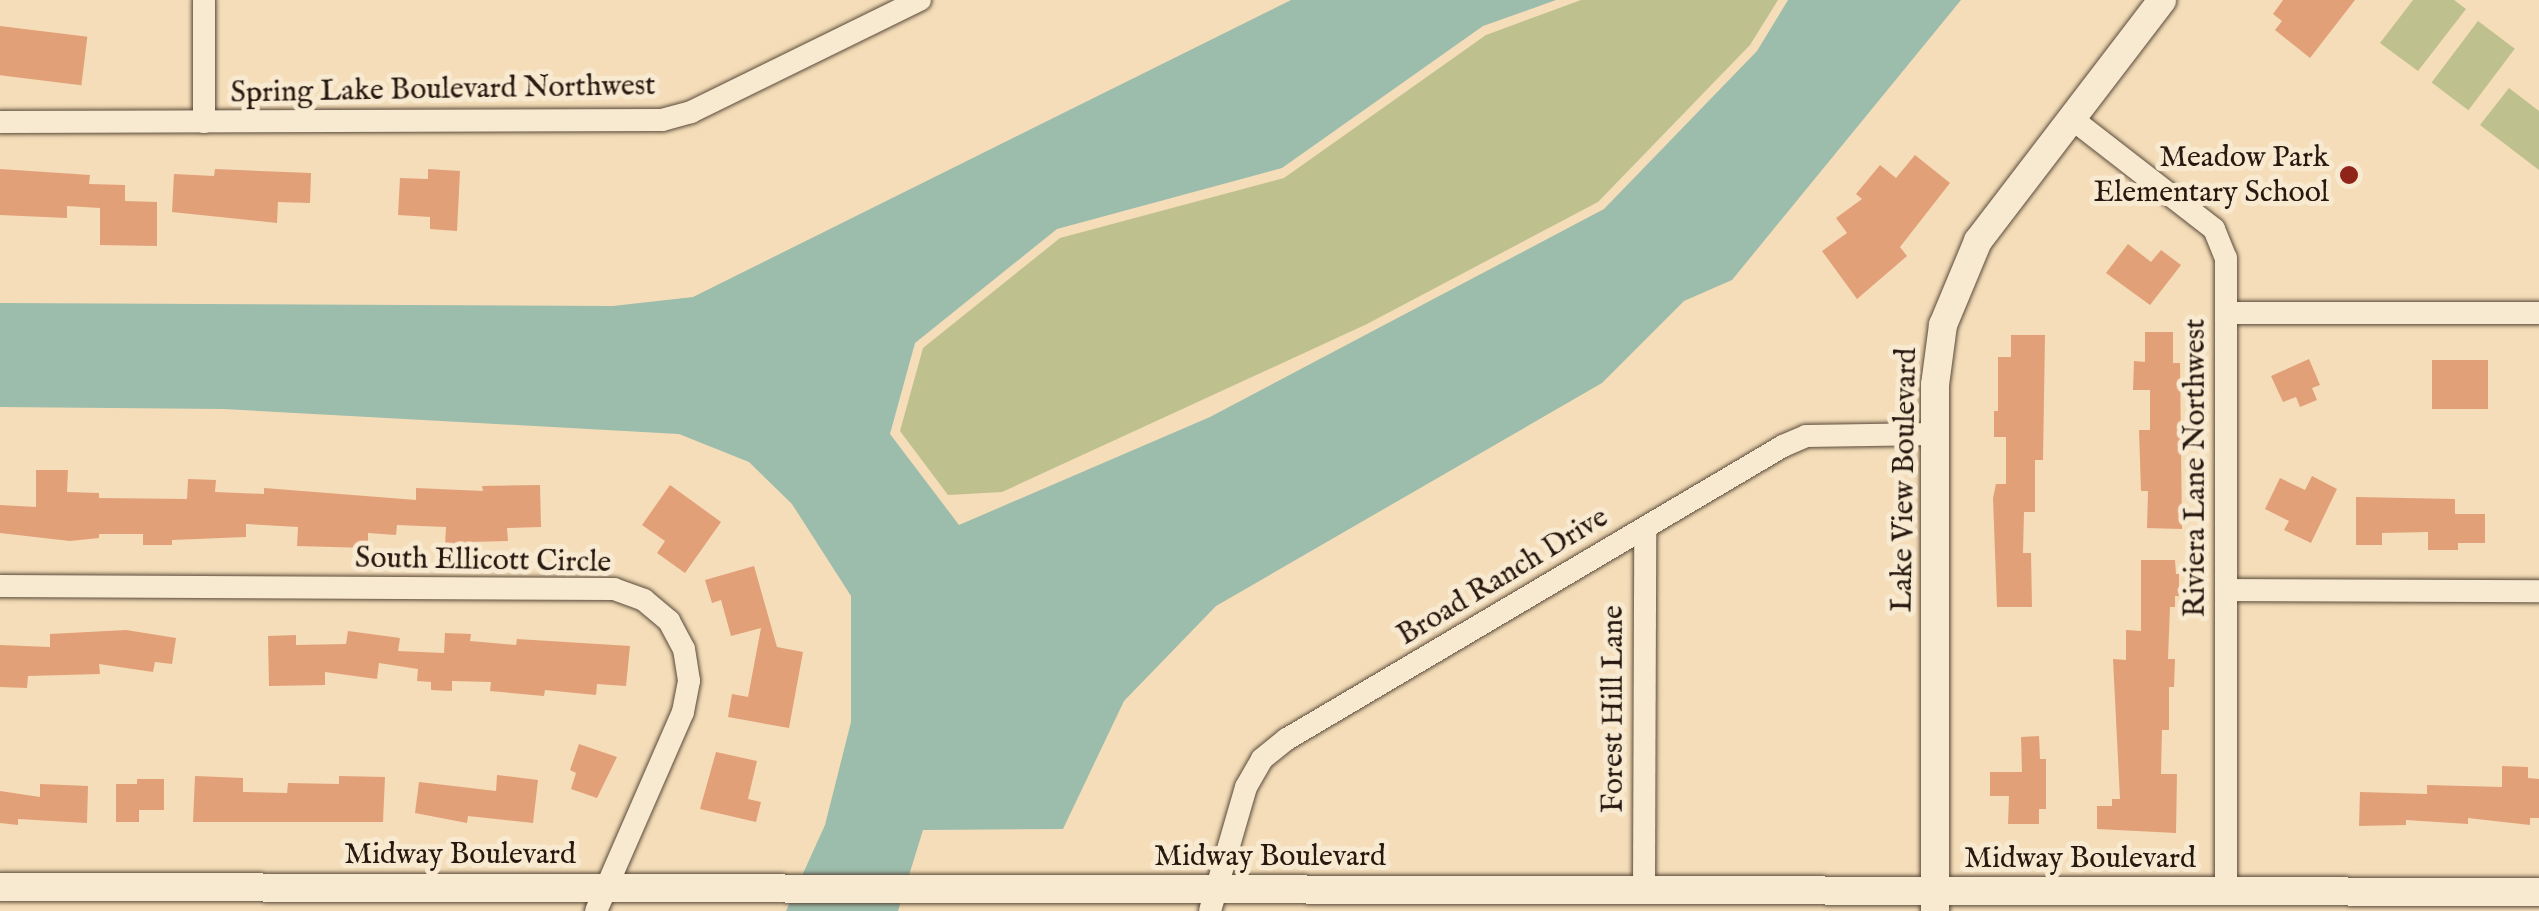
<!DOCTYPE html>
<style>
body{margin:0}
#map{position:relative;width:2539px;height:911px;overflow:hidden;background:#f4ddb8;font-family:"IM FELL English",serif}
div>[style]{position:absolute}
[style*='--x']{left:calc(var(--x)*1px);top:calc(var(--y)*1px);width:calc(var(--w)*1px);rotate:calc(var(--a)*1deg)}
.green>*{inset:0;background:#bec08d;transform-origin:0 0}
.water>*{inset:0;background:#9cbcac}
.building>*{inset:0;background:#e2a079;transform-origin:0 0}
.roads{filter:drop-shadow(0 0 2px #5a4a3a) drop-shadow(0 0 2px #5a4a3a)}
.minor>*{height:22px;margin:-11px;padding:0 11px;transform-origin:11px;border-radius:11px;background:#f8e9d1}
.tertiary>*{height:28px;margin:-14px;padding:0 14px;transform-origin:14px;border-radius:14px;background:#f8e9d1}
.dots>*{width:28px;height:28px;translate:-50% -50%;box-sizing:border-box;border:5px solid #f8e9d1;border-radius:50%}
span{translate:-50% -50%;white-space:nowrap;text-align:center;line-height:1.15;-webkit-text-stroke:10px #f8e9d1;paint-order:stroke}
.street-label{font-size:30px;color:#271910}
.poi-label{font-size:30px;color:#271910}
.right{translate:-100% -50%;text-align:right}
</style>
<div id="map">
<div class="green">
<i style="clip-path:polygon(1581px 0,1778px 0,1750px 45px,1598px 202px,1367px 324px,1002px 492px,948px 495px,900px 431px,923px 348px,1060px 238px,1284px 178px,1486px 35px)"></i>
<i style="clip-path:polygon(2413px 0,2454px 0,2466px 9px,2418px 71px,2380px 43px)"></i>
<i style="left:2478px;top:21px;width:46px;height:77px;rotate:37deg"></i>
<i style="clip-path:polygon(2509px 88px,2539px 111px,2539px 170px,2480px 125px)"></i>
</div>
<div class="water">
<i style="clip-path:polygon(1291px 0,1556px 0,1483px 26px,1282px 168px,1057px 229px,915px 343px,890px 434px,959px 525px,1210px 417px,1604px 209px,1757px 51px,1788px 0,1961px 0,1732px 280px,1684px 301px,1602px 383px,1216px 606px,1124px 701px,1063px 829px,923px 830px,898px 911px,786px 911px,825px 825px,851px 722px,851px 596px,792px 504px,749px 462px,679px 434px,224px 409px,0 407px,0 303px,613px 306px,693px 297px)"></i>
</div>
<div class="building">
<i style="clip-path:polygon(2283px 0,2355px 0,2310px 58px,2275px 30px,2282px 21px,2273px 14px)"></i>
<i style="left:0;top:26px;width:88px;height:49px;rotate:7deg"></i>
<i style="clip-path:polygon(1915px 155px,1950px 183px,1900px 247px,1907px 256px,1857px 299px,1822px 251px,1847px 233px,1836px 218px,1862px 199px,1856px 194px,1880px 165px,1896px 178px)"></i>
<i style="clip-path:polygon(0 169px,90px 175px,89px 184px,125px 185px,125px 201px,157px 202px,157px 246px,100px 245px,100px 208px,67px 206px,67px 218px,0 215px)"></i>
<i style="clip-path:polygon(215px 169px,311px 173px,310px 203px,278px 202px,277px 223px,172px 212px,174px 174px,214px 176px)"></i>
<i style="clip-path:polygon(428px 169px,460px 171px,457px 231px,430px 229px,430px 217px,398px 215px,400px 178px,428px 179px)"></i>
<i style="clip-path:polygon(2128px 244px,2151px 262px,2161px 250px,2181px 265px,2150px 305px,2106px 273px)"></i>
<i style="clip-path:polygon(2145px 332px,2173px 332px,2173px 363px,2180px 363px,2182px 529px,2147px 528px,2148px 491px,2141px 491px,2139px 430px,2150px 430px,2150px 390px,2133px 390px,2134px 361px,2145px 362px)"></i>
<i style="clip-path:polygon(2011px 335px,2045px 335px,2043px 460px,2035px 460px,2035px 512px,2024px 512px,2023px 553px,2031px 553px,2032px 607px,1997px 607px,1993px 498px,1996px 484px,2006px 484px,2006px 437px,1994px 437px,1994px 411px,1998px 411px,1998px 357px,2011px 357px)"></i>
<i style="clip-path:polygon(2309px 359px,2320px 385px,2312px 388px,2317px 400px,2300px 407px,2296px 397px,2283px 402px,2271px 376px)"></i>
<i style="left:2432px;top:360px;width:56px;height:49px"></i>
<i style="clip-path:polygon(36px 470px,68px 470px,67px 492px,99px 493px,99px 498px,187px 499px,188px 479px,216px 480px,215px 492px,264px 494px,264px 488px,416px 500px,416px 488px,483px 491px,482px 486px,540px 485px,541px 527px,507px 528px,508px 541px,468px 542px,468px 546px,445px 545px,446px 527px,397px 525px,396px 535px,368px 533px,368px 548px,297px 546px,298px 527px,246px 524px,246px 537px,172px 540px,172px 545px,143px 545px,143px 534px,99px 534px,99px 538px,70px 541px,0 533px,0 505px,36px 507px)"></i>
<i style="clip-path:polygon(2312px 476px,2337px 489px,2311px 543px,2284px 530px,2289px 521px,2265px 509px,2280px 478px,2305px 490px)"></i>
<i style="clip-path:polygon(670px 485px,721px 522px,685px 573px,657px 553px,665px 541px,642px 525px)"></i>
<i style="clip-path:polygon(2356px 497px,2455px 499px,2455px 514px,2485px 514px,2485px 543px,2458px 543px,2458px 550px,2428px 550px,2428px 532px,2382px 533px,2382px 545px,2356px 545px)"></i>
<i style="clip-path:polygon(2141px 560px,2175px 560px,2176px 574px,2179px 574px,2179px 596px,2175px 596px,2175px 607px,2170px 607px,2168px 659px,2175px 659px,2174px 687px,2169px 687px,2169px 730px,2162px 730px,2161px 774px,2177px 774px,2176px 833px,2097px 829px,2097px 806px,2112px 806px,2112px 799px,2120px 799px,2113px 659px,2126px 660px,2126px 630px,2141px 631px)"></i>
<i style="clip-path:polygon(754px 566px,777px 647px,803px 652px,789px 728px,728px 717px,732px 694px,748px 697px,761px 628px,731px 636px,721px 600px,712px 603px,705px 580px)"></i>
<i style="clip-path:polygon(126px 630px,176px 638px,172px 664px,155px 662px,153px 672px,99px 664px,100px 674px,28px 676px,27px 688px,0 687px,0 645px,50px 647px,50px 634px)"></i>
<i style="clip-path:polygon(348px 631px,400px 638px,398px 651px,444px 653px,445px 633px,471px 634px,470px 641px,516px 645px,517px 639px,630px 646px,626px 686px,597px 684px,596px 695px,545px 690px,544px 696px,490px 691px,491px 682px,452px 681px,452px 691px,431px 690px,431px 682px,417px 681px,418px 669px,379px 663px,377px 679px,325px 672px,325px 685px,269px 686px,268px 636px,296px 635px,296px 645px,346px 644px)"></i>
<i style="clip-path:polygon(2039px 736px,2040px 759px,2046px 759px,2046px 809px,2039px 809px,2039px 824px,2008px 824px,2009px 796px,1990px 796px,1990px 772px,2022px 772px,2021px 737px)"></i>
<i style="clip-path:polygon(579px 744px,617px 757px,597px 798px,571px 789px,576px 773px,570px 770px)"></i>
<i style="clip-path:polygon(716px 752px,757px 761px,748px 799px,761px 802px,756px 822px,700px 809px)"></i>
<i style="clip-path:polygon(2502px 766px,2528px 767px,2528px 778px,2539px 779px,2539px 818px,2530px 818px,2530px 825px,2468px 818px,2468px 824px,2406px 820px,2406px 825px,2359px 826px,2360px 792px,2427px 794px,2427px 785px,2502px 787px)"></i>
<i style="clip-path:polygon(497px 775px,538px 780px,533px 823px,468px 816px,467px 823px,415px 813px,419px 782px,496px 791px)"></i>
<i style="clip-path:polygon(195px 776px,243px 778px,243px 792px,287px 793px,288px 783px,339px 784px,339px 776px,385px 777px,383px 822px,193px 822px)"></i>
<i style="clip-path:polygon(137px 779px,164px 779px,164px 810px,139px 810px,139px 822px,116px 822px,116px 784px,137px 784px)"></i>
<i style="clip-path:polygon(40px 784px,88px 786px,87px 823px,18px 819px,18px 825px,0 823px,0 791px,40px 797px)"></i>
</div>
<div class="roads">
<div class="minor">
<i style="--x:2071;--y:118;--w:181;--a:37.8"></i>
<i style="--x:2214;--y:229;--w:31;--a:68"></i>
<i style="--x:2226;--y:258;--w:634;--a:90"></i>
<i style="--x:0;--y:122;--w:662;--a:-0.17"></i>
<i style="--x:662;--y:120;--w:30;--a:-15"></i>
<i style="--x:691;--y:112;--w:255;--a:-26.1"></i>
<i style="--x:204;--y:122;--w:122;--a:-90"></i>
<i style="--x:2226;--y:313;--w:313;--a:0"></i>
<i style="--x:0;--y:586;--w:614;--a:0.28"></i>
<i style="--x:614;--y:589;--w:32;--a:20"></i>
<i style="--x:644;--y:600;--w:33;--a:40"></i>
<i style="--x:669;--y:621;--w:32;--a:62"></i>
<i style="--x:684;--y:649;--w:32;--a:81"></i>
<i style="--x:689;--y:681;--w:32;--a:101"></i>
<i style="--x:683;--y:712;--w:217;--a:113.6"></i>
<i style="--x:2226;--y:590;--w:313;--a:0.2"></i>
<i style="--x:1644;--y:890;--w:362;--a:-89.8"></i>
<i style="--x:1210;--y:911;--w:129;--a:-73.8"></i>
<i style="--x:1246;--y:787;--w:32;--a:-60"></i>
<i style="--x:1262;--y:759;--w:32;--a:-39"></i>
<i style="--x:1287;--y:739;--w:576;--a:-30.57"></i>
<i style="--x:1783;--y:446;--w:25;--a:-23"></i>
<i style="--x:1806;--y:436;--w:129;--a:-0.9"></i>
</div>
<div class="tertiary">
<i style="--x:0;--y:887;--w:2539;--a:0.11"></i>
<i style="--x:1935;--y:911;--w:526;--a:-90"></i>
<i style="--x:1935;--y:385;--w:61;--a:-82.4"></i>
<i style="--x:1943;--y:325;--w:91;--a:-67.4"></i>
<i style="--x:1978;--y:241;--w:303;--a:-52.6"></i>
</div>
</div>
<div class="dots">
<i style="left:2349px;top:175px;background:#8f2418"></i>
</div>
<div class="street-label">
<span style="left:443px;top:90px;rotate:-1deg">Spring Lake Boulevard Northwest</span>
<span style="left:2196px;top:468px;rotate:-90deg">Riviera Lane Northwest</span>
<span style="left:1905px;top:480px;rotate:-89deg">Lake View Boulevard</span>
<span style="left:483px;top:561px;rotate:1deg">South Ellicott Circle</span>
<span style="left:1503px;top:577px;rotate:-31deg">Broad Ranch Drive</span>
<span style="left:1614px;top:709px;rotate:-90deg">Forest Hill Lane</span>
<span style="left:460px;top:855px">Midway Boulevard</span>
<span style="left:1270px;top:857px">Midway Boulevard</span>
<span style="left:2080px;top:859px">Midway Boulevard</span>
</div>
<div class="poi-label">
<span class="right" style="left:2329px;top:175px">Meadow Park<br>Elementary School</span>
</div>
</div>
